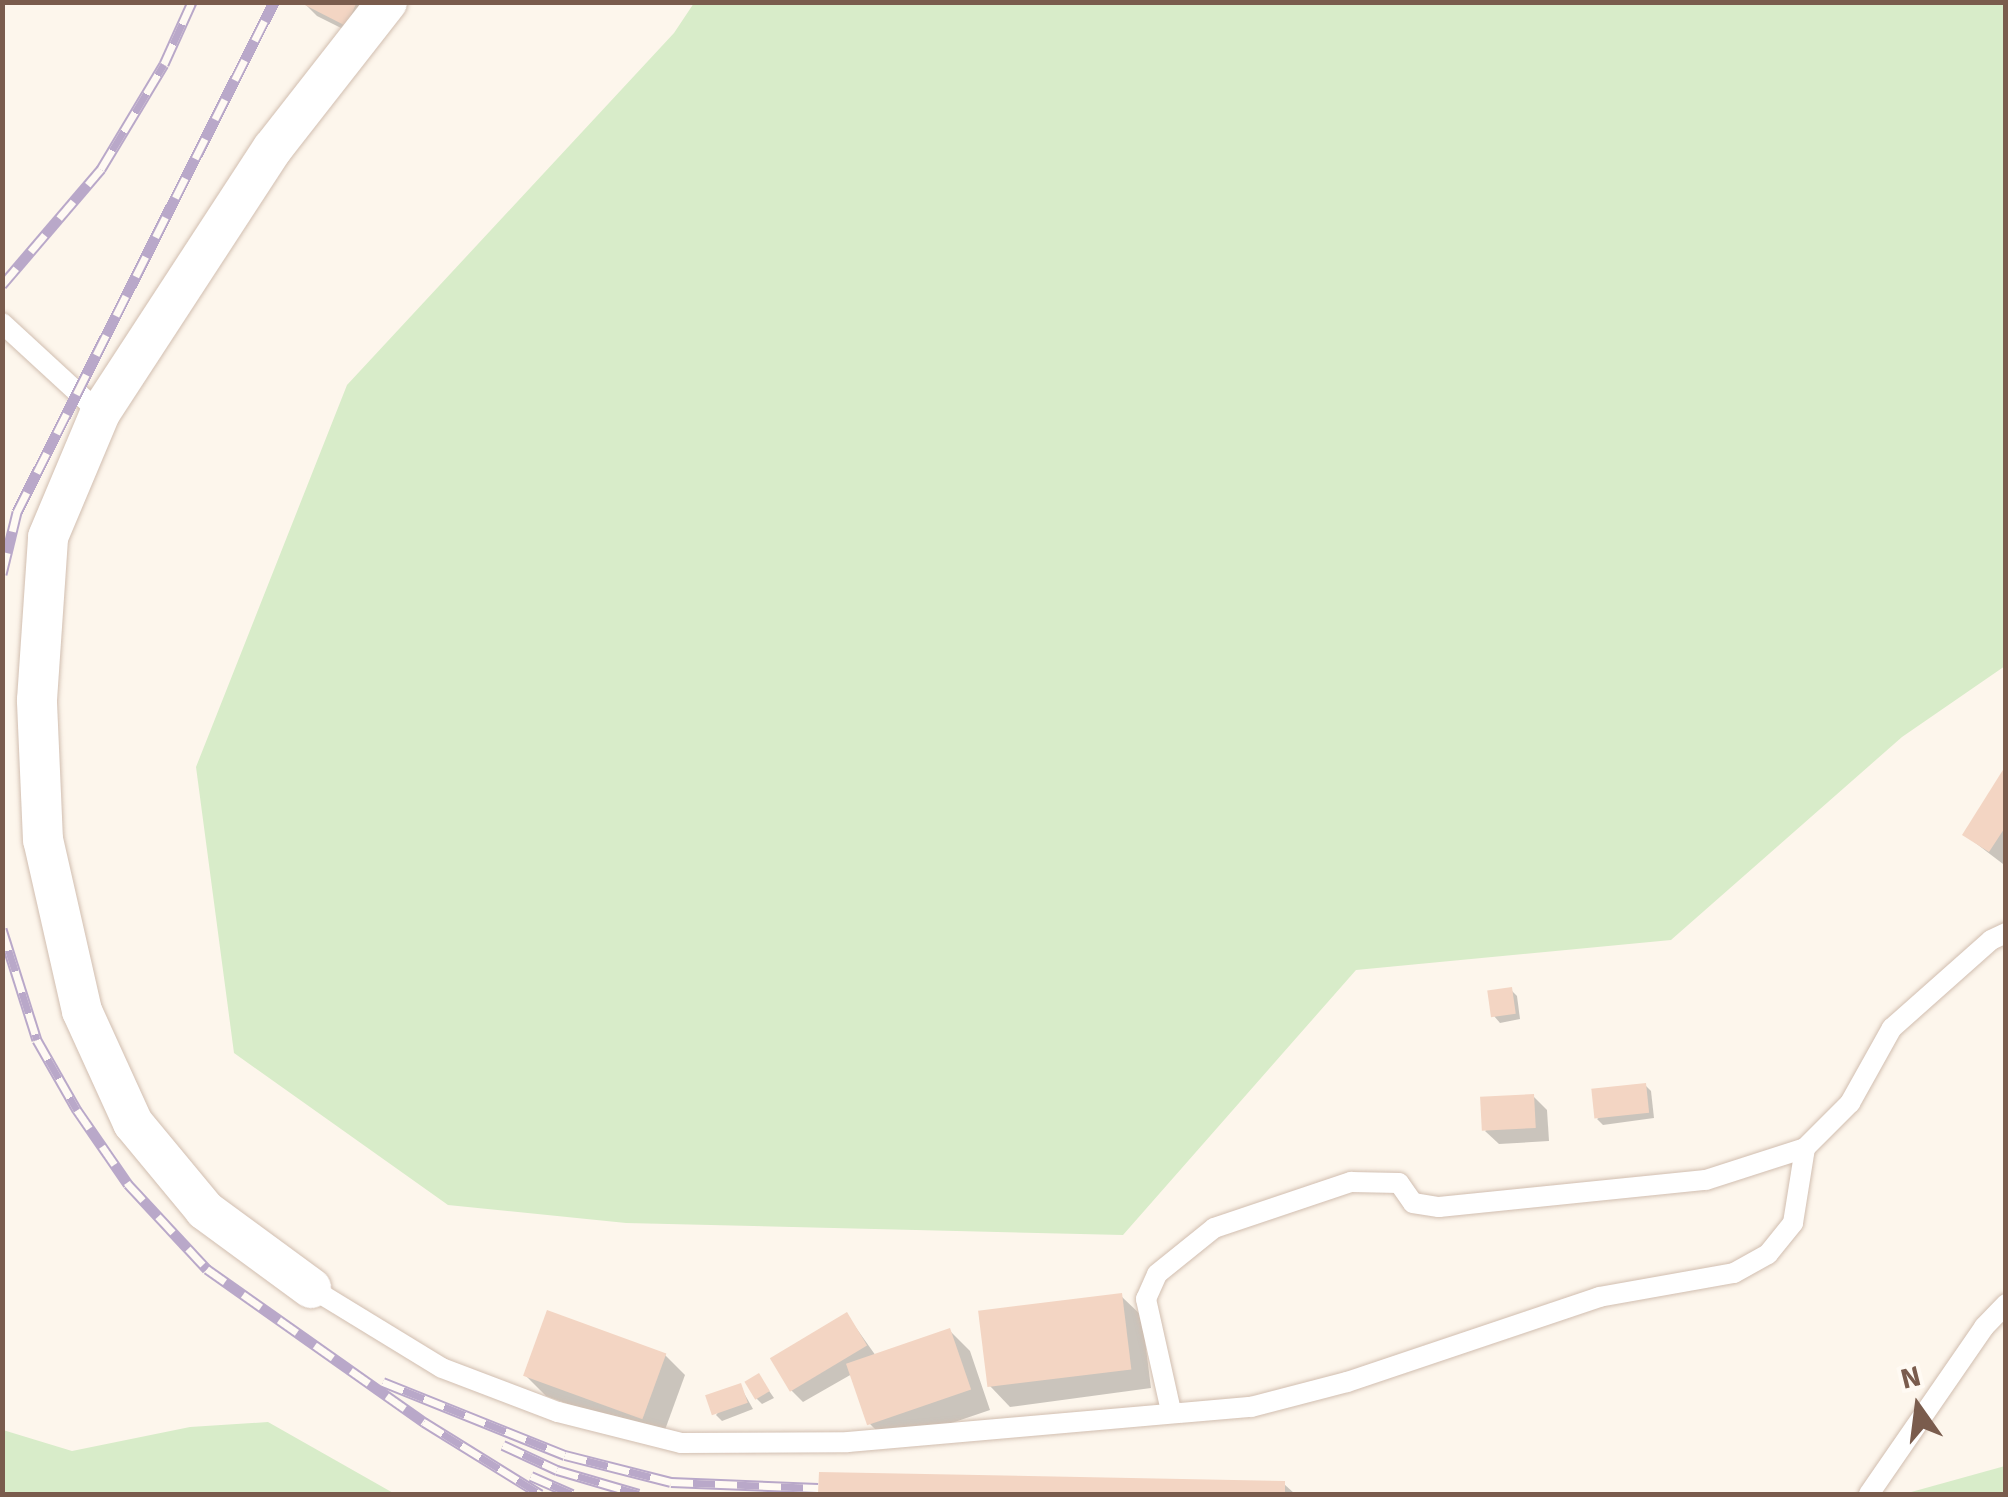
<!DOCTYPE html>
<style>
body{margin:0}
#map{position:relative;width:2008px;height:1497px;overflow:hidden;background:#fdf6ec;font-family:Signika,sans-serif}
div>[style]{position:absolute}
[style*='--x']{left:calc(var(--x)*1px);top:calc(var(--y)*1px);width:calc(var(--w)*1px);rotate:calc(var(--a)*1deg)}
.green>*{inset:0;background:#d8ecc9}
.shadow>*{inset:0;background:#0003}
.building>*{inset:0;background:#f3d5c3;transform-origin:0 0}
.roads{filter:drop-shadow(0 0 2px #d1beb0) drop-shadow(0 0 2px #d1beb0)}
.lane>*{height:20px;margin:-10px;padding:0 10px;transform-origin:10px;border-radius:10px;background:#fff}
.street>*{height:40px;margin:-20px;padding:0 20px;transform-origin:20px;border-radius:20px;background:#fff}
.rail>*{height:11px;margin-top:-5.5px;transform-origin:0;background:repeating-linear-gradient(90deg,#fffaf3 0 22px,#b9a8c9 0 44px);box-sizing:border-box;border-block:2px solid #b9a8c9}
span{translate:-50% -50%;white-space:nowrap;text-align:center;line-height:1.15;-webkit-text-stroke:8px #fffaf3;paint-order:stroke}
.frame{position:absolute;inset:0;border:5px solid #7a5c4d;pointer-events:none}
.north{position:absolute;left:1868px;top:1357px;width:100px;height:100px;-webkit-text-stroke:8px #fffaf3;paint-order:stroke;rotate:346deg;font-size:28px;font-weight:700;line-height:40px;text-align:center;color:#7a5c4d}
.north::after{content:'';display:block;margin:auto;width:35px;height:45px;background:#7a5c4d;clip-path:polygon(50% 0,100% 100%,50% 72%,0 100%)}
</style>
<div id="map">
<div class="green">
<i style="clip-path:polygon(694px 3px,2005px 3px,2005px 666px,1902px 737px,1671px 940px,1356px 970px,1123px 1235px,626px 1223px,448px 1205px,234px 1053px,196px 767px,347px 385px,674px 33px)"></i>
<i style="clip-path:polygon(268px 1422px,395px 1494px,3px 1494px,3px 1430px,72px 1451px,190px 1427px)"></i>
<i style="clip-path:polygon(2005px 1466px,2005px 1494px,1904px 1494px)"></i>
</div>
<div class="shadow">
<i style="clip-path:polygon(376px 2px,359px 37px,317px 16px,304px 3px)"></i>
<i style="clip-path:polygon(2006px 769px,2006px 860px,2003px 864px,1965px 835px)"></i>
<i style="clip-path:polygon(1511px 990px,1517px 996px,1520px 1019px,1500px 1023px,1494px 1016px)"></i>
<i style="clip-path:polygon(1645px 1085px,1651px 1091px,1654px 1118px,1603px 1125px,1597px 1119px)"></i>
<i style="clip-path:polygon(1533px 1096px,1547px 1110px,1549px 1141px,1499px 1144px,1485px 1131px)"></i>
<i style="clip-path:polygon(1121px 1296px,1142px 1316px,1151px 1388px,1010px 1407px,990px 1386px)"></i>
<i style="clip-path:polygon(847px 1315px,876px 1356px,950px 1331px,970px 1351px,990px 1410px,890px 1444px,870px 1424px,852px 1374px,803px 1402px,790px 1389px)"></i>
<i style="clip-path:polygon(665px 1355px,685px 1375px,662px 1438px,546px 1396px,526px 1376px)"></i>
<i style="clip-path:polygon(759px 1376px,774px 1398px,762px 1404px,756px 1398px)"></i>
<i style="clip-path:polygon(740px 1386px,753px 1409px,722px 1421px,716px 1415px)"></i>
<i style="clip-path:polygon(821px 1474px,1284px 1484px,1295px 1494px,821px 1494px)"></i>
</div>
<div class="building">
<i style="clip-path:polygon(299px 2px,357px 2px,346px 26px)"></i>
<i style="clip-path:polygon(2006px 765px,2006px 826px,1989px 852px,1962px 835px)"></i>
<i style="left:1512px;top:987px;width:27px;height:25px;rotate:82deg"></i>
<i style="left:1646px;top:1083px;width:30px;height:55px;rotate:84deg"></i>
<i style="left:1534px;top:1094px;width:34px;height:54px;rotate:87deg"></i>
<i style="left:1122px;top:1293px;width:77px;height:145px;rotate:83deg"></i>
<i style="left:547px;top:1310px;width:127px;height:70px;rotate:20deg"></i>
<i style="left:847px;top:1312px;width:39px;height:90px;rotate:59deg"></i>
<i style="left:950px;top:1328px;width:65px;height:110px;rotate:71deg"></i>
<i style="left:759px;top:1373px;width:21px;height:17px;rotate:59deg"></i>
<i style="left:741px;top:1383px;width:21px;height:38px;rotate:71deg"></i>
<i style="clip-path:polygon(819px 1472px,1285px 1481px,1285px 1494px,818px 1494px)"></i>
</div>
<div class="roads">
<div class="lane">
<i style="--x:2;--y:323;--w:133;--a:42.6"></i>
<i style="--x:311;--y:1288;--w:153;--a:31.4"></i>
<i style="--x:442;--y:1368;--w:124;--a:20.8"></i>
<i style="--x:558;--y:1412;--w:127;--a:14.1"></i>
<i style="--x:681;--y:1443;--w:167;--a:-0.3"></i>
<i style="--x:848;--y:1442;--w:405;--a:-5"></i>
<i style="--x:1251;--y:1407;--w:99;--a:-14.6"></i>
<i style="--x:1347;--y:1382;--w:266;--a:-18.6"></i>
<i style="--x:1599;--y:1297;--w:137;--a:-10.1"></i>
<i style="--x:1734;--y:1273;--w:39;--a:-29"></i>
<i style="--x:1768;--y:1254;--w:40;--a:-51"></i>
<i style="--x:1793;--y:1223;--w:76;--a:-80.9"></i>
<i style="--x:1805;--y:1148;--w:64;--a:-45"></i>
<i style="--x:1850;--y:1103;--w:86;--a:-60.8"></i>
<i style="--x:1892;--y:1028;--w:132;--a:-41.6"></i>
<i style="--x:1991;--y:940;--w:17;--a:-25"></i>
<i style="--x:1171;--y:1411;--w:115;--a:-102.6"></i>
<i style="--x:1146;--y:1299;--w:27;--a:-66"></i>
<i style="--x:1157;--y:1274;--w:73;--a:-38.9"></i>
<i style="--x:1214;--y:1228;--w:145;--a:-18.6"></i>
<i style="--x:1351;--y:1182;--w:48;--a:1.2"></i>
<i style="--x:1399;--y:1183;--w:24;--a:55"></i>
<i style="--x:1413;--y:1203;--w:26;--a:9"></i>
<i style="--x:1439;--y:1207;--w:268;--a:-5.8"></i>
<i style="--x:1706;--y:1180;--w:104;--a:-17.9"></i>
<i style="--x:1869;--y:1494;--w:203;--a:-55.4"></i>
<i style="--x:1984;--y:1327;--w:32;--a:-46"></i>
</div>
<div class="street">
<i style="--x:311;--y:1288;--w:132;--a:-143.7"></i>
<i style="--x:205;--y:1210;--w:113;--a:-129.6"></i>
<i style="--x:133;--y:1123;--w:123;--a:-114.5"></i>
<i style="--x:82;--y:1011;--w:175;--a:-102.8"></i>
<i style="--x:43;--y:840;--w:140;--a:-92.5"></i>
<i style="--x:37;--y:700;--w:163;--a:-86.1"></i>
<i style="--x:48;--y:537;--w:134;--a:-67.2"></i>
<i style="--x:100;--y:413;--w:316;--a:-56.9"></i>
<i style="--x:273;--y:148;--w:185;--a:-52"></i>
</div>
</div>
<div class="rail">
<i style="--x:2;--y:285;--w:153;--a:-49.5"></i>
<i style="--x:101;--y:169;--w:122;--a:-59"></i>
<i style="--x:164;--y:64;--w:68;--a:-65.7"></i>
<i style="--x:2;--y:574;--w:64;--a:-76.4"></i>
<i style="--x:17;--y:512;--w:571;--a:-63.26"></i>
<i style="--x:2;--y:929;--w:116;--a:72.5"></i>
<i style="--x:37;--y:1040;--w:81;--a:60.3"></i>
<i style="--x:77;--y:1110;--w:90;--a:55.4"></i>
<i style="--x:128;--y:1184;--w:116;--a:47.1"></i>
<i style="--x:207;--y:1269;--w:266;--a:35.2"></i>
<i style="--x:424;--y:1422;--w:137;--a:31.8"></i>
<i style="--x:383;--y:1382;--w:196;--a:21.9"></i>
<i style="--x:565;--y:1455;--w:109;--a:14.3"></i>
<i style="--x:671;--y:1482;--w:147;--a:2.3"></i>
<i style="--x:503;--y:1445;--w:60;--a:24.8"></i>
<i style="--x:557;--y:1470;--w:85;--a:16.3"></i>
<i style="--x:531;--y:1476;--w:45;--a:23.7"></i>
</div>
<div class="frame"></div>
<div class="north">N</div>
</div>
